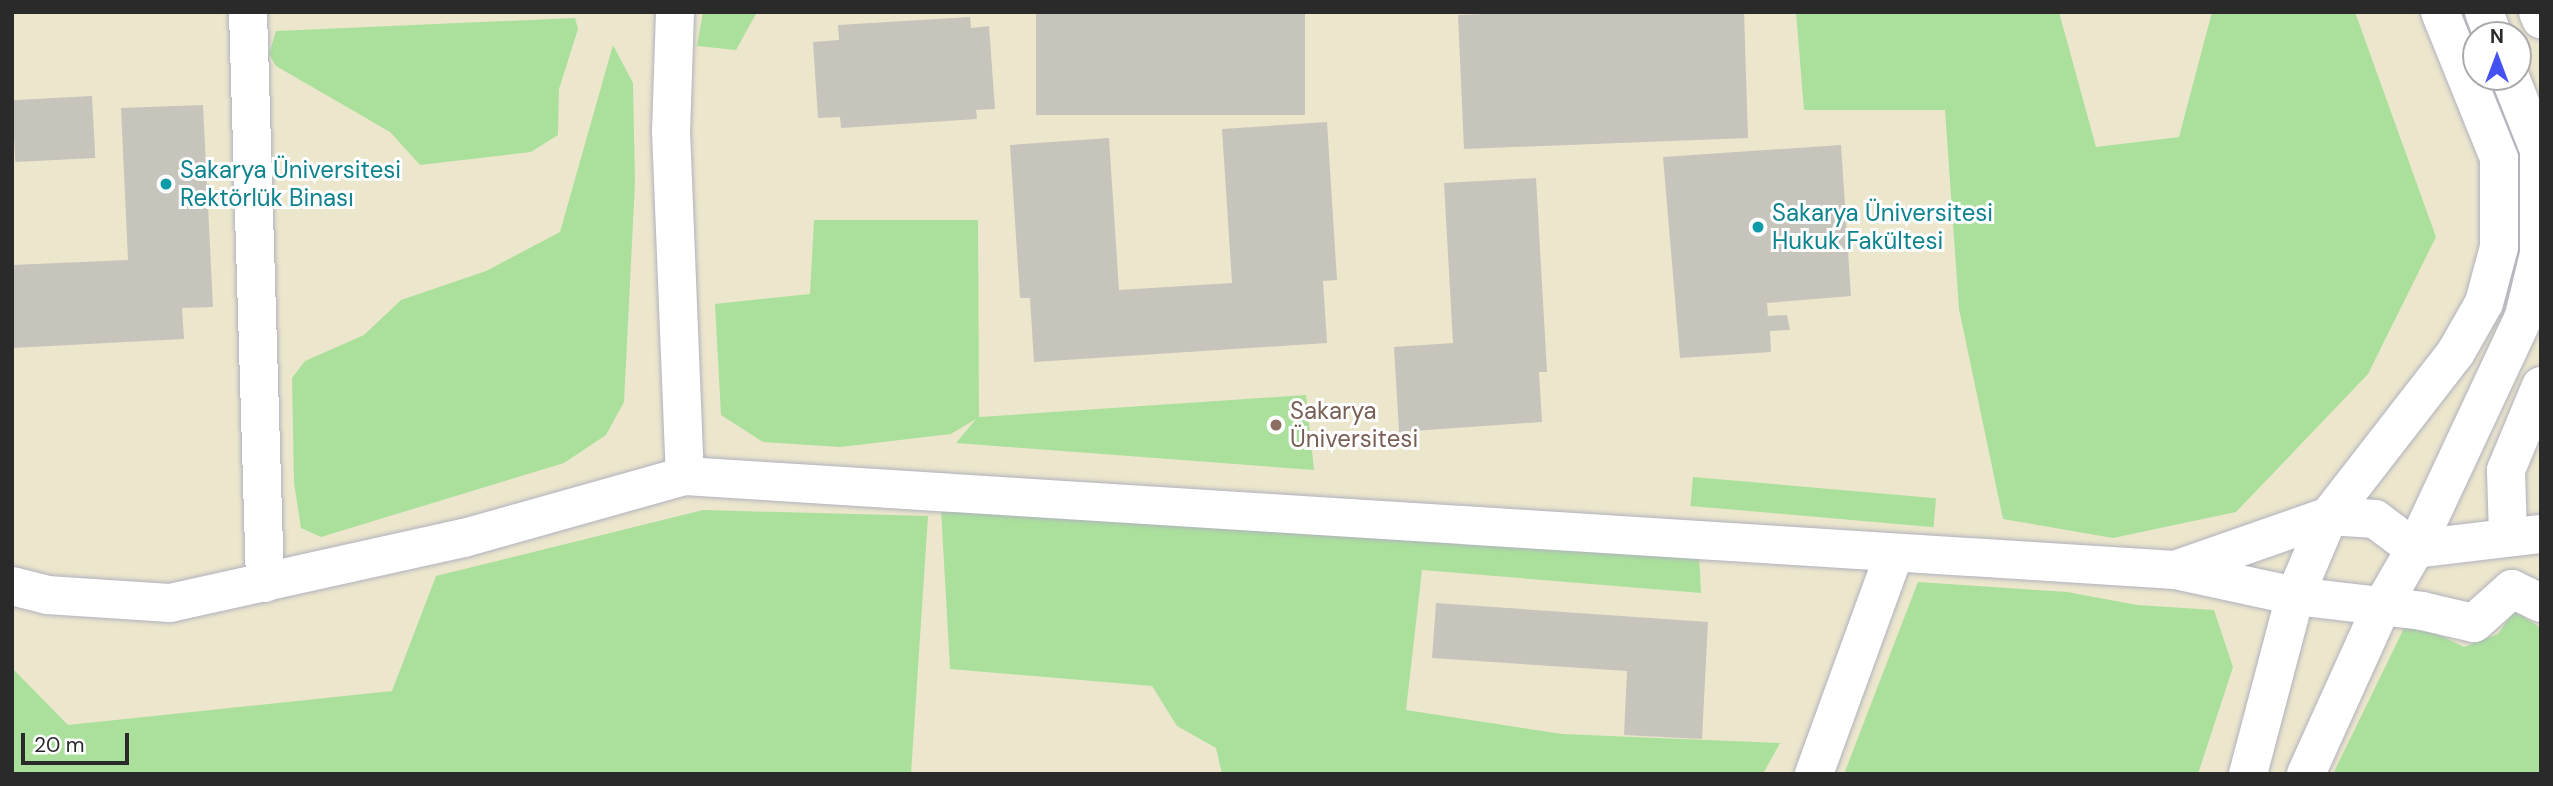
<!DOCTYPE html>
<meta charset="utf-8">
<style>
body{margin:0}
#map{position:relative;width:2553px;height:786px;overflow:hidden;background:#ece7dd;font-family:"DM Sans",sans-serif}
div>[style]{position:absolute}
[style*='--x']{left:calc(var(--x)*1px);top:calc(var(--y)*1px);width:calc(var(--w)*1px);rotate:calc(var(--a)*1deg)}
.education>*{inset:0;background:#ece6cd}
.green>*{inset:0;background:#abe09c;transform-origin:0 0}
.building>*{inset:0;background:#c7c4bc;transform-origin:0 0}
.roads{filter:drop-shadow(0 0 2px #b0b1bd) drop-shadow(0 0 2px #b0b1bd)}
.minor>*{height:38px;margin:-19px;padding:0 19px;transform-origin:19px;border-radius:19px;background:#fff}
.dots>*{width:19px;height:19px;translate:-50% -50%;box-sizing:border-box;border:4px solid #fff;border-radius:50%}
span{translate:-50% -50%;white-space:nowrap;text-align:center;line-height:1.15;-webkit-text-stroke:6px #fff;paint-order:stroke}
.culture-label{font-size:24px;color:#0d838f}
.left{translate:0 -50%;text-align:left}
.education-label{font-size:24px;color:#785e54}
.frame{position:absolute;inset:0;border:14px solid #2a2a2a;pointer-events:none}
.north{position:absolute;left:2462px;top:21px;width:70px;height:70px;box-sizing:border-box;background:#fff;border:2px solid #aaa;border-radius:50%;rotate:0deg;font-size:19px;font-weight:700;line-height:28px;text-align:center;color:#2a2a2a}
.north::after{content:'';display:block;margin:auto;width:24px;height:32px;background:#4551f1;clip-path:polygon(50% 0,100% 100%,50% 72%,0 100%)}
.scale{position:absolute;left:21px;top:733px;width:108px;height:32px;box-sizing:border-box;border:4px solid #2a2a2a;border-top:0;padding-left:9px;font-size:21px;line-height:24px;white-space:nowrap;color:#2a2a2a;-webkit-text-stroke:5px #fff;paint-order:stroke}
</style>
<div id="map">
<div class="education">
<i style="clip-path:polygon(evenodd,12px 12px,2541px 12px,2541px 774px,12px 774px,12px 12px,2476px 35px,2518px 35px,2518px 77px,2476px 77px,2476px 35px)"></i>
</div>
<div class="green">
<i style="clip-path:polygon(703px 12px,757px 12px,736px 50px,697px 46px)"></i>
<i style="clip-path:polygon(1796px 12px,2059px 12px,2096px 147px,2179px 137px,2212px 12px,2355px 12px,2436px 237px,2368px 374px,2236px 512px,2113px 538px,2003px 519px,1959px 309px,1945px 110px,1804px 110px)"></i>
<i style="clip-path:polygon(575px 18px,578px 29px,559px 89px,558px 135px,531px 152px,420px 165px,390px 132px,276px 66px,269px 54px,276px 31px)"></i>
<i style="clip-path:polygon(613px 45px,633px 83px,635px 183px,624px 402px,606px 435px,564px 463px,321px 537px,301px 528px,294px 483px,292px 378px,305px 361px,364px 335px,401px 300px,486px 271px,560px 232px)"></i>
<i style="clip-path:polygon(814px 220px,978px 220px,979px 417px,1306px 395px,1314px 470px,956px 443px,976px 419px,951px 434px,840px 447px,763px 442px,721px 415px,715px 304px,810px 294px)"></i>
<i style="left:1693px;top:477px;width:244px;height:29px;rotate:5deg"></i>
<i style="clip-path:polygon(941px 509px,1699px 553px,1701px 593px,1422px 570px,1406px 710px,1562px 734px,1780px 743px,1763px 774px,1222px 774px,1216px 748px,1177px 726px,1152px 686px,950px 669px)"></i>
<i style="clip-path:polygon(703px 510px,928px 516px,911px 774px,12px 774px,12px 668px,68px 725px,392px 691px,436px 576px)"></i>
<i style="clip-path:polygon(1918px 582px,2067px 592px,2137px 605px,2214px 610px,2233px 667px,2198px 774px,1844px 774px)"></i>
<i style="clip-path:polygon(2514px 611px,2541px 628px,2541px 774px,2333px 774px,2408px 620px,2464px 647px,2498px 634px)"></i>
</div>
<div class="building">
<i style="left:1036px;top:12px;width:269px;height:103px"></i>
<i style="clip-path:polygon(1534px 12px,1744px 12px,1748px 138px,1464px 149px,1458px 15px)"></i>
<i style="clip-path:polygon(970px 17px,971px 28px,989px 26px,995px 109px,976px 110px,977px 119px,841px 128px,840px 117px,818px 118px,813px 42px,839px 40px,838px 25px)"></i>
<i style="left:92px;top:96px;width:62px;height:80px;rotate:87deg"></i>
<i style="clip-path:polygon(203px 105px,213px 307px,182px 308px,184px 339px,12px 348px,12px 265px,128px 260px,121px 108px)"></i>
<i style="clip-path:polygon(1327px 122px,1337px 280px,1323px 281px,1327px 343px,1034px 362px,1030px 298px,1020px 298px,1010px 145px,1109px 138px,1119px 290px,1232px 283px,1222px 129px)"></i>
<i style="clip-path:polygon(1841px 145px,1851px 296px,1767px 303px,1768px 316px,1787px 315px,1790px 330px,1770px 331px,1771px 352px,1680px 358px,1663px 157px)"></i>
<i style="clip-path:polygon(1536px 178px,1547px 372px,1539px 372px,1542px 422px,1399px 432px,1394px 347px,1453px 343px,1444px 183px)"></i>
<i style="clip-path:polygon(1436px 603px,1708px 622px,1702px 739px,1624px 735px,1627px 671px,1432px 658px)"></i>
</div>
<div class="roads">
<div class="minor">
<i style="--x:248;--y:12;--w:571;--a:88.29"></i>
<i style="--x:675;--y:12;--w:119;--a:91.9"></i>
<i style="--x:671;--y:131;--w:345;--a:87.7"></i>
<i style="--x:2484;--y:12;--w:25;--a:69"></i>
<i style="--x:2538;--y:12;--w:8;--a:67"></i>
<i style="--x:2508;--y:535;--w:65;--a:-91.8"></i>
<i style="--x:2506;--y:470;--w:91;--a:-67.4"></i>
<i style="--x:2175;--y:570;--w:163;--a:-19.3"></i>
<i style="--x:2329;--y:516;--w:46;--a:3.7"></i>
<i style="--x:2375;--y:519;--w:50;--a:36.9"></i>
<i style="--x:2415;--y:549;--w:127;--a:-6.8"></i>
<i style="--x:12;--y:586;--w:36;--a:14"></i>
<i style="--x:47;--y:595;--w:123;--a:3.7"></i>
<i style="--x:170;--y:603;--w:301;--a:-12.5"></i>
<i style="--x:464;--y:538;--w:230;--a:-15.7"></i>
<i style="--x:685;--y:476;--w:1493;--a:3.61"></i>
<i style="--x:2175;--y:570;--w:123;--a:12.2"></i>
<i style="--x:2295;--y:596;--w:128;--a:6.7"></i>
<i style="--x:2422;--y:611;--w:53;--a:13"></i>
<i style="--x:2474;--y:623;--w:51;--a:-41.8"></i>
<i style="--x:2512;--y:589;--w:32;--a:26"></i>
<i style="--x:1814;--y:774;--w:234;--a:-70"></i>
<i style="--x:2248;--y:774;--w:184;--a:-75.2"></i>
<i style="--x:2295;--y:596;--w:87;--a:-67"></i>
<i style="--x:2329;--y:516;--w:207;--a:-52.2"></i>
<i style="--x:2456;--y:352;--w:56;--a:-60.3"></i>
<i style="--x:2484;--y:303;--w:58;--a:-75"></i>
<i style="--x:2499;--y:247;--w:89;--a:-90"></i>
<i style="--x:2499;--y:158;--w:157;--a:-112"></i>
<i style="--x:2306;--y:774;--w:182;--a:-65.7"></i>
<i style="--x:2381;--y:608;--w:68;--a:-60"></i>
<i style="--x:2415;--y:549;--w:257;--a:-64.9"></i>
<i style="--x:2524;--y:316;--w:64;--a:-76.4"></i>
<i style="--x:2539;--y:254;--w:104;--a:-90"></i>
<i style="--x:2539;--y:150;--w:79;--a:-111.7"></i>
</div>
</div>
<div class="dots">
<i style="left:166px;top:184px;background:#0f9aa8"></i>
<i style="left:1758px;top:227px;background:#0f9aa8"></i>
<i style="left:1276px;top:425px;background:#8d6e63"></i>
</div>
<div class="culture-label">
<span class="left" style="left:180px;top:184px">Sakarya Üniversitesi<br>Rektörlük Binası</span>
<span class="left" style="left:1772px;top:227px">Sakarya Üniversitesi<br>Hukuk Fakültesi</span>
</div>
<div class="education-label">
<span class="left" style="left:1290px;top:425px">Sakarya<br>Üniversitesi</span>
</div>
<div class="frame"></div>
<div class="north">N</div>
<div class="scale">20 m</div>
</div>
